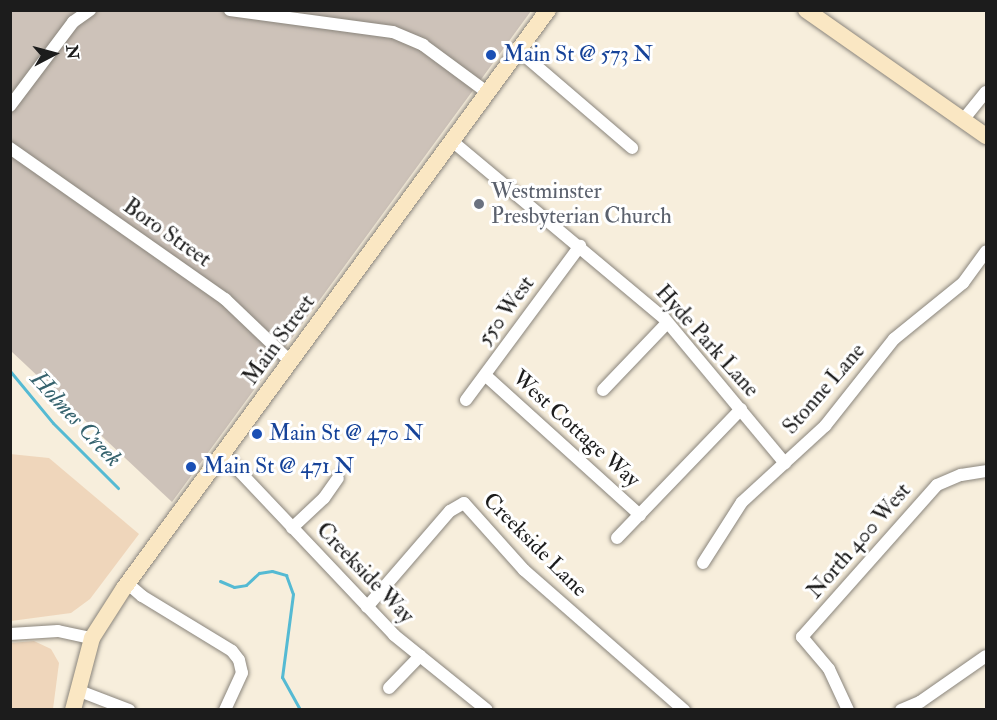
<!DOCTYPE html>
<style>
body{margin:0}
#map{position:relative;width:997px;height:720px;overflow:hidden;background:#f7eedc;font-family:"IM FELL Double Pica",serif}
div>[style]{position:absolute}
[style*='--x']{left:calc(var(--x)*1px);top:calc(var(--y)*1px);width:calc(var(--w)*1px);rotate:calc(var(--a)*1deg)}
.built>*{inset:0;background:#efd6bb}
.industrial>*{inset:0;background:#cdc2b9}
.stream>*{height:3px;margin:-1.5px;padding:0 1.5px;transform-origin:1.5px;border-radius:1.5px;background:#55bad3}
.roads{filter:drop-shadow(0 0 2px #8a857c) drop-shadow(0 0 2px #8a857c)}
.street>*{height:12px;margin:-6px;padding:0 6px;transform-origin:6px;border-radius:6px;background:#fff}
.secondary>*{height:16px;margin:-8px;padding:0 8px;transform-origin:8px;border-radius:8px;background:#fae7c3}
.dots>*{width:16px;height:16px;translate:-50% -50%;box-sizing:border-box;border:3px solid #fff;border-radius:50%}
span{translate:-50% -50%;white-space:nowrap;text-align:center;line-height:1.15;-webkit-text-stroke:6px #fff;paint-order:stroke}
.transit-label{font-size:22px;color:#164399}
.left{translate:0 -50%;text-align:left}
.worship-label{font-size:22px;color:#5b616d}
.street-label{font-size:22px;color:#1c1c1c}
.water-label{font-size:24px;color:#36636e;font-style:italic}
.frame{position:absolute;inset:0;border:12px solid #1c1c1c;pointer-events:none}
.north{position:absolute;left:24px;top:24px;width:60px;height:60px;-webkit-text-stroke:4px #fff;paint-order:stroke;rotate:84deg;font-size:16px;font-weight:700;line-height:24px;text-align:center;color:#1c1c1c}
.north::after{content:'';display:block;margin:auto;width:21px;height:27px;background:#1c1c1c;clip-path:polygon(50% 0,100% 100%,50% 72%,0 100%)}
</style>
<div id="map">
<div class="built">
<i style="clip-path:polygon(10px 454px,49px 458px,139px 534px,90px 599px,71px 613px,11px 621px)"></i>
<i style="clip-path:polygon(34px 641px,51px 649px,59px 663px,53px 709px,11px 709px,11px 643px)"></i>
</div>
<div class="industrial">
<i style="clip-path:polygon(10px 11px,531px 11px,172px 502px,11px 351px)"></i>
</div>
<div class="stream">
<i style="--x:10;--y:371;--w:67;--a:50.4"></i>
<i style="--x:53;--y:423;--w:92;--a:45"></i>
<i style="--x:220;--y:581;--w:15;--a:23"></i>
<i style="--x:234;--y:587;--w:12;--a:-9"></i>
<i style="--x:246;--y:585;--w:18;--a:-43"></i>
<i style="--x:259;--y:573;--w:13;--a:-9"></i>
<i style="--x:272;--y:571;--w:15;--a:16"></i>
<i style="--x:286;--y:575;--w:20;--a:70"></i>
<i style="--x:293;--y:594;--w:84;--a:97.5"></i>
<i style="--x:282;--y:677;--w:38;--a:61"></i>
</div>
<div class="roads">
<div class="street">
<i style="--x:230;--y:10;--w:164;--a:7.7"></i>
<i style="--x:393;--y:32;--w:33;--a:23"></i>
<i style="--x:423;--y:45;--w:81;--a:36.4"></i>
<i style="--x:519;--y:51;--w:149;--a:40.6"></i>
<i style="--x:10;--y:106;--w:105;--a:-53.1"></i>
<i style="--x:73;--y:22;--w:21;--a:-35"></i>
<i style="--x:963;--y:120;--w:36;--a:-51"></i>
<i style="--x:452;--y:141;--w:276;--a:39.9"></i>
<i style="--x:664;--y:318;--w:189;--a:50.2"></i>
<i style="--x:10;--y:148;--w:263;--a:35.1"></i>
<i style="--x:225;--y:299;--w:91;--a:43.7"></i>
<i style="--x:485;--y:375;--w:209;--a:42.1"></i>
<i style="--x:603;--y:390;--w:93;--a:-46.3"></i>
<i style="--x:466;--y:400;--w:192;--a:-53.5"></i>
<i style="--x:224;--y:455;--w:248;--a:46.6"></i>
<i style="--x:394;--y:635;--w:119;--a:38.9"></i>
<i style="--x:292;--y:528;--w:44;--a:-43.2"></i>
<i style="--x:324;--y:498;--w:24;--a:-55"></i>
<i style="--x:617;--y:538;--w:179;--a:-46.1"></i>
<i style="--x:703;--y:563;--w:72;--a:-57.4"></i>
<i style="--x:742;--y:502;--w:113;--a:-42.5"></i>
<i style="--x:825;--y:426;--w:111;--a:-51.6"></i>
<i style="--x:894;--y:339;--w:89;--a:-39.1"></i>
<i style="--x:963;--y:283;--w:39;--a:-54"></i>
<i style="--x:127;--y:583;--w:20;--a:41"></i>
<i style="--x:142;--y:596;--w:105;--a:31.4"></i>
<i style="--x:232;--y:651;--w:11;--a:52"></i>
<i style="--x:239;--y:660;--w:13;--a:77"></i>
<i style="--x:242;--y:673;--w:41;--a:114.7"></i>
<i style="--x:367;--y:607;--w:127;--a:-49.2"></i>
<i style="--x:450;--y:511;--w:16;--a:-30"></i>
<i style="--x:464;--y:503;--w:90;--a:48.2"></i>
<i style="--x:524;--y:570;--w:213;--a:41.2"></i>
<i style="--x:10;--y:634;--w:48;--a:-3.6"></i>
<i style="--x:58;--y:631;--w:35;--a:12"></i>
<i style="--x:389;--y:688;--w:45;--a:-45.9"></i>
<i style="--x:77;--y:690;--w:56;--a:21"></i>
<i style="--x:848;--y:710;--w:45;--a:-114.9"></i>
<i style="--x:829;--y:669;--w:42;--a:-130.2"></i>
<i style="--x:802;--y:637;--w:203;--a:-48.4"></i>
<i style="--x:937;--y:485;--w:26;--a:-23"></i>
<i style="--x:961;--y:475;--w:25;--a:-9"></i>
<i style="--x:901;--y:710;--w:21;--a:-23"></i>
<i style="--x:920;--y:702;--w:80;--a:-34.9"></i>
</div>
<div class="secondary">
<i style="--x:806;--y:10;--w:220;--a:35"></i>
<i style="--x:73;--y:710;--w:74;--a:-75.2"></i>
<i style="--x:92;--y:638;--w:59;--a:-57.4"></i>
<i style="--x:124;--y:588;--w:717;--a:-53.74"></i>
</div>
</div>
<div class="dots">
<i style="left:491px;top:55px;background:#1a4fb4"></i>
<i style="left:479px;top:204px;background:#6b7280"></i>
<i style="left:257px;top:434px;background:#1a4fb4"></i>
<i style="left:191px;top:467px;background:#1a4fb4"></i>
</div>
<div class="transit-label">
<span class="left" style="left:503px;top:55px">Main St @ 573 N</span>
<span class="left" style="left:269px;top:434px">Main St @ 470 N</span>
<span class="left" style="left:203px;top:467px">Main St @ 471 N</span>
</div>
<div class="worship-label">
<span class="left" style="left:491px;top:204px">Westminster<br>Presbyterian Church</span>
</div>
<div class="street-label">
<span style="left:167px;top:233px;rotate:35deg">Boro Street</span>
<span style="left:506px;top:311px;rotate:-54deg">550 West</span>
<span style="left:279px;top:340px;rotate:-54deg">Main Street</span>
<span style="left:707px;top:341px;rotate:48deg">Hyde Park Lane</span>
<span style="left:824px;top:389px;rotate:-49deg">Stonne Lane</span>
<span style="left:576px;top:429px;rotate:42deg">West Cottage Way</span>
<span style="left:859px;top:541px;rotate:-49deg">North 400 West</span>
<span style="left:535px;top:545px;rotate:45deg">Creekside Lane</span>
<span style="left:365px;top:573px;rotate:46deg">Creekside Way</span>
</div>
<div class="water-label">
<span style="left:76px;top:419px;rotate:47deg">Holmes Creek</span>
</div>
<div class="frame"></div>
<div class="north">N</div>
</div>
